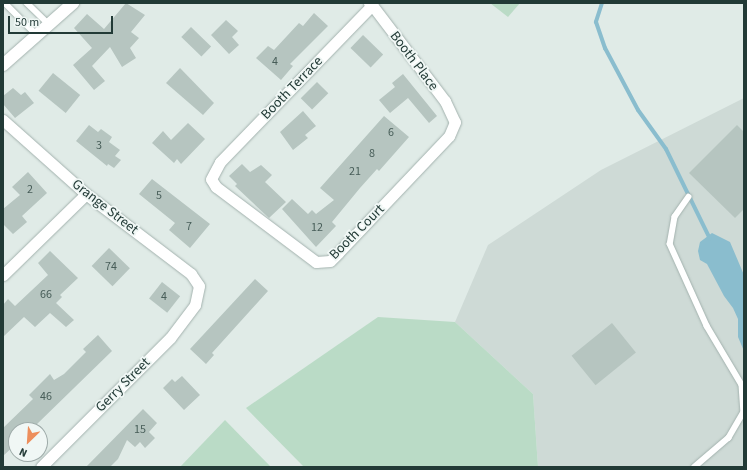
<!DOCTYPE html>
<style>
body{margin:0}
#map{position:relative;width:747px;height:470px;overflow:hidden;background:#e0ebe7;font-family:"Source Sans 3",sans-serif}
div>[style]{position:absolute}
[style*='--x']{left:calc(var(--x)*1px);top:calc(var(--y)*1px);width:calc(var(--w)*1px);rotate:calc(var(--a)*1deg)}
.built>*{inset:0;background:#cedad6}
.green>*{inset:0;background:#badbc6}
.water>*{inset:0;background:#8abdce}
.stream>*{height:4px;margin:-2px;padding:0 2px;transform-origin:2px;border-radius:2px;background:#8abdce}
.building>*{inset:0;background:#b6c5c0;transform-origin:0 0}
.roads{filter:drop-shadow(0 0 1px #a3b2ae) drop-shadow(0 0 1px #a3b2ae)}
.service>*{height:5.5px;margin:-2.75px;padding:0 2.75px;transform-origin:2.75px;border-radius:2.75px;background:#fff}
.minor>*{height:11px;margin:-5.5px;padding:0 5.5px;transform-origin:5.5px;border-radius:5.5px;background:#fff}
.secondary>*{height:12px;margin:-6px;padding:0 6px;transform-origin:6px;border-radius:6px;background:#fff}
span{translate:-50% -50%;white-space:nowrap;text-align:center;line-height:1.15;-webkit-text-stroke:3.5px #f0f7f5;paint-order:stroke}
.number-label{font-size:12px;color:#475d58}
.number-label span{-webkit-text-stroke-width:0}
.street-label{font-size:14px;color:#223a36}
.frame{position:absolute;inset:0;border:4px solid #223a36;pointer-events:none}
.north{position:absolute;left:8px;top:422px;width:40px;height:40px;box-sizing:border-box;background:#f0f7f5;border:1px solid #9eaba9;border-radius:50%;rotate:205deg;font-size:11px;font-weight:700;line-height:16px;text-align:center;color:#223a36}
.north::after{content:'';display:block;margin:auto;width:14px;height:18px;background:#ed8e5c;clip-path:polygon(50% 0,100% 100%,50% 72%,0 100%)}
.scale{position:absolute;left:8px;top:16px;width:105px;height:18px;box-sizing:border-box;border:2px solid #223a36;border-top:0;padding-left:5px;font-size:12px;line-height:14px;white-space:nowrap;color:#223a36;-webkit-text-stroke:3px #f0f7f5;paint-order:stroke}
</style>
<div id="map">
<div class="built">
<i style="clip-path:polygon(744px 98px,744px 467px,538px 467px,533px 394px,455px 322px,488px 245px,601px 170px)"></i>
</div>
<div class="green">
<i style="clip-path:polygon(490px 3px,520px 3px,508px 17px)"></i>
<i style="clip-path:polygon(378px 317px,455px 322px,533px 394px,538px 467px,304px 467px,246px 408px)"></i>
<i style="clip-path:polygon(225px 420px,271px 467px,180px 467px)"></i>
</div>
<div class="water">
<i style="clip-path:polygon(712px 233px,730px 242px,744px 275px,744px 351px,738px 337px,738px 319px,733px 308px,724px 296px,707px 264px,700px 260px,698px 251px,700px 242px)"></i>
</div>
<div class="stream">
<i style="--x:602;--y:3;--w:20;--a:108"></i>
<i style="--x:596;--y:22;--w:28;--a:71"></i>
<i style="--x:605;--y:48;--w:70;--a:62"></i>
<i style="--x:638;--y:110;--w:48;--a:54.3"></i>
<i style="--x:666;--y:149;--w:100;--a:63.9"></i>
</div>
<div class="building">
<i style="clip-path:polygon(126px 3px,145px 15px,131px 32px,139px 38px,130px 48px,136px 58px,122px 67px,110px 47px,92px 66px,105px 81px,94px 90px,73px 65px,92px 48px,74px 28px,87px 14px,104px 29px)"></i>
<i style="clip-path:polygon(314px 13px,328px 26px,290px 64px,293px 66px,281px 80px,256px 58px,268px 46px,274px 50px,299px 23px,303px 26px)"></i>
<i style="clip-path:polygon(226px 20px,238px 31px,232px 37px,239px 45px,229px 54px,211px 35px)"></i>
<i style="left:191px;top:27px;width:28px;height:14px;rotate:44deg"></i>
<i style="left:363px;top:35px;width:28px;height:18px;rotate:44deg"></i>
<i style="clip-path:polygon(180px 68px,214px 103px,203px 115px,166px 83px)"></i>
<i style="left:53px;top:73px;width:35px;height:23px;rotate:39deg"></i>
<i style="clip-path:polygon(403px 74px,437px 116px,429px 123px,408px 98px,390px 113px,379px 100px,395px 87px,392px 83px)"></i>
<i style="left:317px;top:82px;width:16px;height:23px;rotate:45deg"></i>
<i style="clip-path:polygon(13px 88px,21px 95px,25px 92px,34px 103px,15px 118px,3px 104px,3px 96px)"></i>
<i style="clip-path:polygon(303px 111px,316px 126px,305px 135px,308px 138px,293px 150px,280px 132px)"></i>
<i style="clip-path:polygon(384px 116px,409px 137px,379px 171px,377px 169px,360px 188px,332px 222px,336px 226px,316px 247px,282px 209px,292px 199px,308px 214px,312px 210px,316px 214px,334px 200px,320px 188px)"></i>
<i style="clip-path:polygon(188px 123px,205px 139px,181px 164px,177px 159px,174px 163px,152px 143px,163px 131px,171px 140px)"></i>
<i style="clip-path:polygon(89px 125px,98px 132px,101px 129px,112px 137px,109px 142px,120px 150px,115px 156px,121px 160px,114px 168px,108px 164px,107px 166px,76px 141px)"></i>
<i style="clip-path:polygon(737px 125px,744px 132px,744px 209px,735px 218px,689px 173px)"></i>
<i style="clip-path:polygon(242px 164px,250px 172px,261px 165px,272px 175px,265px 182px,286px 202px,269px 218px,235px 186px,237px 184px,229px 176px)"></i>
<i style="clip-path:polygon(28px 172px,47px 193px,22px 216px,27px 222px,13px 234px,3px 224px,3px 209px,20px 195px,12px 187px)"></i>
<i style="clip-path:polygon(152px 179px,210px 224px,190px 248px,169px 230px,175px 223px,139px 194px)"></i>
<i style="left:109px;top:248px;width:29px;height:25px;rotate:44deg"></i>
<i style="clip-path:polygon(50px 251px,78px 278px,60px 295px,62px 297px,56px 303px,74px 320px,66px 327px,50px 313px,35px 327px,24px 317px,3px 337px,3px 305px,8px 299px,15px 306px,48px 275px,38px 263px)"></i>
<i style="clip-path:polygon(255px 279px,268px 291px,212px 353px,214px 355px,206px 364px,190px 349px)"></i>
<i style="left:162px;top:282px;width:23px;height:21px;rotate:38deg"></i>
<i style="left:612px;top:323px;width:38px;height:52px;rotate:51deg"></i>
<i style="clip-path:polygon(98px 335px,112px 351px,35px 426px,29px 430px,16px 430px,16px 444px,3px 456px,3px 428px,33px 399px,29px 395px,50px 374px,54px 380px,64px 374px,86px 352px,83px 349px)"></i>
<i style="clip-path:polygon(182px 376px,200px 395px,184px 410px,163px 388px,172px 379px,175px 382px)"></i>
<i style="clip-path:polygon(143px 409px,157px 423px,149px 432px,155px 438px,145px 448px,140px 442px,135px 447px,127px 440px,118px 459px,110px 467px,86px 467px)"></i>
</div>
<div class="roads">
<div class="service">
<i style="--x:5;--y:3;--w:45;--a:45"></i>
<i style="--x:27;--y:3;--w:30;--a:44"></i>
<i style="--x:689;--y:197;--w:24;--a:125"></i>
<i style="--x:675;--y:217;--w:27;--a:100"></i>
<i style="--x:670;--y:244;--w:90;--a:65.7"></i>
<i style="--x:707;--y:326;--w:69;--a:59.3"></i>
<i style="--x:742;--y:385;--w:27;--a:86"></i>
<i style="--x:744;--y:412;--w:30;--a:120"></i>
<i style="--x:729;--y:438;--w:45;--a:139.5"></i>
</div>
<div class="minor">
<i style="--x:369;--y:3;--w:4;--a:34"></i>
<i style="--x:372;--y:5;--w:121;--a:52.8"></i>
<i style="--x:445;--y:101;--w:23;--a:65"></i>
<i style="--x:455;--y:122;--w:15;--a:113"></i>
<i style="--x:449;--y:136;--w:161;--a:133.5"></i>
<i style="--x:338;--y:253;--w:11;--a:135"></i>
<i style="--x:330;--y:261;--w:14;--a:176"></i>
<i style="--x:316;--y:262;--w:125;--a:-143.1"></i>
<i style="--x:216;--y:187;--w:9;--a:-122"></i>
<i style="--x:211;--y:179;--w:19;--a:-62"></i>
<i style="--x:220;--y:162;--w:219;--a:-45.9"></i>
<i style="--x:3;--y:120;--w:111;--a:41.7"></i>
<i style="--x:86;--y:194;--w:132;--a:37.3"></i>
<i style="--x:191;--y:274;--w:14;--a:56"></i>
<i style="--x:199;--y:286;--w:19;--a:102"></i>
<i style="--x:195;--y:305;--w:41;--a:127.1"></i>
<i style="--x:170;--y:338;--w:182;--a:135"></i>
<i style="--x:3;--y:275;--w:116;--a:-44.3"></i>
</div>
<div class="secondary">
<i style="--x:3;--y:65;--w:94;--a:-41.5"></i>
</div>
</div>
<div class="number-label">
<span style="left:275px;top:62px">4</span>
<span style="left:391px;top:133px">6</span>
<span style="left:99px;top:146px">3</span>
<span style="left:372px;top:154px">8</span>
<span style="left:355px;top:172px">21</span>
<span style="left:30px;top:190px">2</span>
<span style="left:159px;top:196px">5</span>
<span style="left:189px;top:227px">7</span>
<span style="left:317px;top:228px">12</span>
<span style="left:111px;top:267px">74</span>
<span style="left:46px;top:295px">66</span>
<span style="left:164px;top:297px">4</span>
<span style="left:46px;top:397px">46</span>
<span style="left:140px;top:430px">15</span>
</div>
<div class="street-label">
<span style="left:414px;top:61px;rotate:53deg">Booth Place</span>
<span style="left:292px;top:88px;rotate:-46deg">Booth Terrace</span>
<span style="left:105px;top:207px;rotate:38deg">Grange Street</span>
<span style="left:357px;top:232px;rotate:-45deg">Booth Court</span>
<span style="left:123px;top:385px;rotate:-45deg">Gerry Street</span>
</div>
<div class="frame"></div>
<div class="north">N</div>
<div class="scale">50 m</div>
</div>
